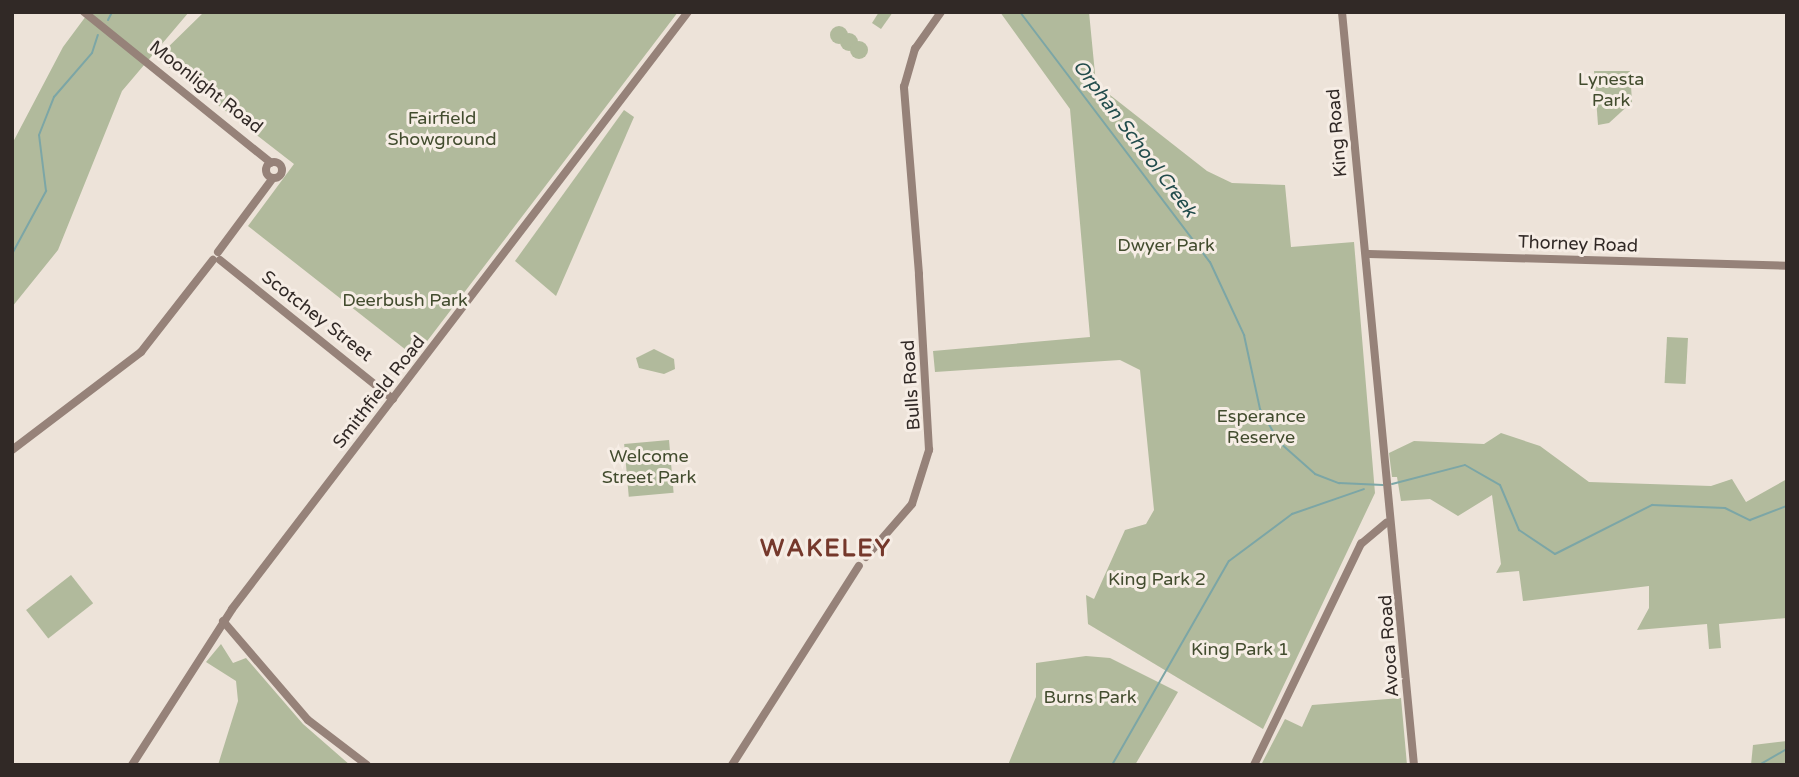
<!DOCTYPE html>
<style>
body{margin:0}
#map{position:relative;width:1799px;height:777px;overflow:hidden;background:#ede3d9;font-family:"Varela Round",sans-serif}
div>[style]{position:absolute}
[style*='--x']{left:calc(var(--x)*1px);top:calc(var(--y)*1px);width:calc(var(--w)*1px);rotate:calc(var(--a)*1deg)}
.green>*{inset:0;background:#b1ba9c;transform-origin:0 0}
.round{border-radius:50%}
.stream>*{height:2px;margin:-1px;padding:0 1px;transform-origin:1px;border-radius:1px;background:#7ca6a6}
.secondary>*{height:8px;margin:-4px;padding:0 4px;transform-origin:4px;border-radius:4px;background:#968279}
.secondary>.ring{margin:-4px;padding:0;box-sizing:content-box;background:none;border:8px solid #968279;border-radius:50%}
span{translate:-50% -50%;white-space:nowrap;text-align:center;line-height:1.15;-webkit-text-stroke:6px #f6ede5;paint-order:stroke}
.park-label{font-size:18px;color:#424c2e}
.street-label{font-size:18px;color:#312926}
.water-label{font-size:19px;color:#224c4c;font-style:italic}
.district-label{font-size:24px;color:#75382b;font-weight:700;letter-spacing:2px}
.frame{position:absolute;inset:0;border:14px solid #312926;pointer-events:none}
</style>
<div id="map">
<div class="green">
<i style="clip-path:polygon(89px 12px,189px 12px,122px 91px,58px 250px,12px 307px,12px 144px,63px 47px)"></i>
<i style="clip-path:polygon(204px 12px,678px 12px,415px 357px,248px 226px,294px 164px,157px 58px)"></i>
<i style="clip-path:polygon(879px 12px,893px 12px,881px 29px,872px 23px)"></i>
<i style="clip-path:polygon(1000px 12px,1089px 12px,1096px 84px,1207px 171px,1232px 183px,1285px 185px,1291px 247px,1354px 242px,1375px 493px,1263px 729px,1088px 624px,1086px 595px,1094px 599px,1125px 530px,1146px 524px,1154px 510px,1140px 370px,1120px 360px,935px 372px,933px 351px,1090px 337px,1070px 109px)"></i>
<i class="round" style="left:830px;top:26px;width:18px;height:18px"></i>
<i class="round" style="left:840px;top:33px;width:18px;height:18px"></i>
<i class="round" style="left:850px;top:41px;width:18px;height:18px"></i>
<i style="clip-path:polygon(1594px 71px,1630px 71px,1632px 102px,1609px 123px,1598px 125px)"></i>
<i style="clip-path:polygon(624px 110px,634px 117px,556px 296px,515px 261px)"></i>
<i style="left:1667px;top:337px;width:21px;height:46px;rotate:3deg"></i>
<i style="clip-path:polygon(654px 349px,674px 359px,675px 369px,664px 374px,639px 368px,636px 358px)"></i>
<i style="clip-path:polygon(1501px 433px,1540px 446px,1589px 482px,1711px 486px,1732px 479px,1746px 502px,1787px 479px,1787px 618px,1719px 624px,1721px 648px,1709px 649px,1707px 624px,1637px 630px,1649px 608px,1649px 586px,1523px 601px,1519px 571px,1496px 573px,1501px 564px,1492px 495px,1458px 516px,1430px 499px,1401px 501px,1397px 477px,1392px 477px,1389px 453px,1414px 441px,1484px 444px)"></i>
<i style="left:669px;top:440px;width:53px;height:45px;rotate:85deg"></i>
<i style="left:71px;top:575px;width:36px;height:57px;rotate:52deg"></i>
<i style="clip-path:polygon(221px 644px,233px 663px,246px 658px,303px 724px,350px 765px,218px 765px,238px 701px,236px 681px,206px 662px)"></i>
<i style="clip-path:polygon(1086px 656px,1110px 658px,1178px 692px,1135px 765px,1008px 765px,1036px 697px,1036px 663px)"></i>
<i style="clip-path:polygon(1401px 698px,1407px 765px,1261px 765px,1285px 719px,1302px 727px,1312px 705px)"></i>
<i style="clip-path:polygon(1787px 741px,1787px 765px,1751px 765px,1753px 745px)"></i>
</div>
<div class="stream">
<i style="--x:1020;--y:12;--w:314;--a:52.8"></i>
<i style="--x:1210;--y:262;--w:81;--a:65"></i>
<i style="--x:1244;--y:335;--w:76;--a:77.8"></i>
<i style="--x:1260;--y:409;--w:38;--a:60"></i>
<i style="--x:1279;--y:442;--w:48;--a:41.6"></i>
<i style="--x:1315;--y:474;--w:26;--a:21"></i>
<i style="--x:1339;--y:483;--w:44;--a:2.6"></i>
<i style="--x:108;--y:20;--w:9;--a:-63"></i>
<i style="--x:12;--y:254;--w:72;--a:-61.6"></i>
<i style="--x:46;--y:191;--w:56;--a:-97.1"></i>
<i style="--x:39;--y:135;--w:41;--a:-68.5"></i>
<i style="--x:54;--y:97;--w:58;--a:-49.2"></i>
<i style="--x:92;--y:53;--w:19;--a:-72"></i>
<i style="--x:1392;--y:484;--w:75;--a:-14.6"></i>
<i style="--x:1465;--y:465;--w:40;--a:29.7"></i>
<i style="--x:1500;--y:485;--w:49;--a:67.1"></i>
<i style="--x:1519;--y:530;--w:43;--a:33.7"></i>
<i style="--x:1555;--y:554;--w:109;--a:-26.8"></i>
<i style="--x:1652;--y:505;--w:73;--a:2.4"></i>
<i style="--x:1725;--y:508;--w:28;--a:26"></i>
<i style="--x:1750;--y:520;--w:40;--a:-21"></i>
<i style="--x:1112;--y:765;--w:235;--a:-60.2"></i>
<i style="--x:1229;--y:561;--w:79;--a:-36.7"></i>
<i style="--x:1292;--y:514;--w:76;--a:-19.1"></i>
<i style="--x:1759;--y:765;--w:32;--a:-30"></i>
</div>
<div class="secondary">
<i style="--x:84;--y:12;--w:240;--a:38.9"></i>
<i style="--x:1342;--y:12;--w:756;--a:84.54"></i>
<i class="ring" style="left:266px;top:162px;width:8px;height:8px"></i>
<i style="--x:218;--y:252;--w:92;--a:-53.4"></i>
<i style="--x:1369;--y:254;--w:418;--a:1.6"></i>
<i style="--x:220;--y:260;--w:222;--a:38.8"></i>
<i style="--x:919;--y:274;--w:188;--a:-94.6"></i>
<i style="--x:904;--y:87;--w:40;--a:-74"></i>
<i style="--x:915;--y:49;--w:45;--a:-54.9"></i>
<i style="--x:12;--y:450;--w:162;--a:-37.2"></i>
<i style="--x:141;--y:352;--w:117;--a:-52"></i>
<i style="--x:866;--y:557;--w:70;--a:-49"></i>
<i style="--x:912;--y:504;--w:57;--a:-72.5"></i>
<i style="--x:929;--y:450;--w:176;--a:-93.3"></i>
<i style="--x:223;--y:621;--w:130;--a:49.4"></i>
<i style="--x:308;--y:720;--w:74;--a:37.3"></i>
<i style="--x:132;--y:765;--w:185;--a:-57.3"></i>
<i style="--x:232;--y:609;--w:751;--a:-52.63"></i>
<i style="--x:732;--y:765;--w:236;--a:-57.5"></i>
<i style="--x:1254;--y:765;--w:246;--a:-64.2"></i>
<i style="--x:1361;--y:544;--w:33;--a:-40"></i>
</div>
<div class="park-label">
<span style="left:1611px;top:90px">Lynesta<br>Park</span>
<span style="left:442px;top:129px">Fairfield<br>Showground</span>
<span style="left:1166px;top:245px">Dwyer Park</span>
<span style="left:405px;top:300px">Deerbush Park</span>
<span style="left:1261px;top:427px">Esperance<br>Reserve</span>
<span style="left:649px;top:467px">Welcome<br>Street Park</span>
<span style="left:1157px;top:579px">King Park 2</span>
<span style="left:1240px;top:649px">King Park 1</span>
<span style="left:1090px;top:697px">Burns Park</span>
</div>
<div class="street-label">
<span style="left:206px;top:87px;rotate:38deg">Moonlight Road</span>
<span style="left:1337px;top:133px;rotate:-95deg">King Road</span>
<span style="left:1578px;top:244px;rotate:2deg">Thorney Road</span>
<span style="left:317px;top:316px;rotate:38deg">Scotchey Street</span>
<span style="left:911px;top:385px;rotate:-94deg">Bulls Road</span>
<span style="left:379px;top:392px;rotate:-52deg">Smithfield Road</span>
<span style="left:1389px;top:646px;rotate:-94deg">Avoca Road</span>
</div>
<div class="water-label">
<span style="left:1134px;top:139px;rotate:53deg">Orphan School Creek</span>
</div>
<div class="district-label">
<span style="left:826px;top:549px">WAKELEY</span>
</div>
<div class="frame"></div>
</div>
